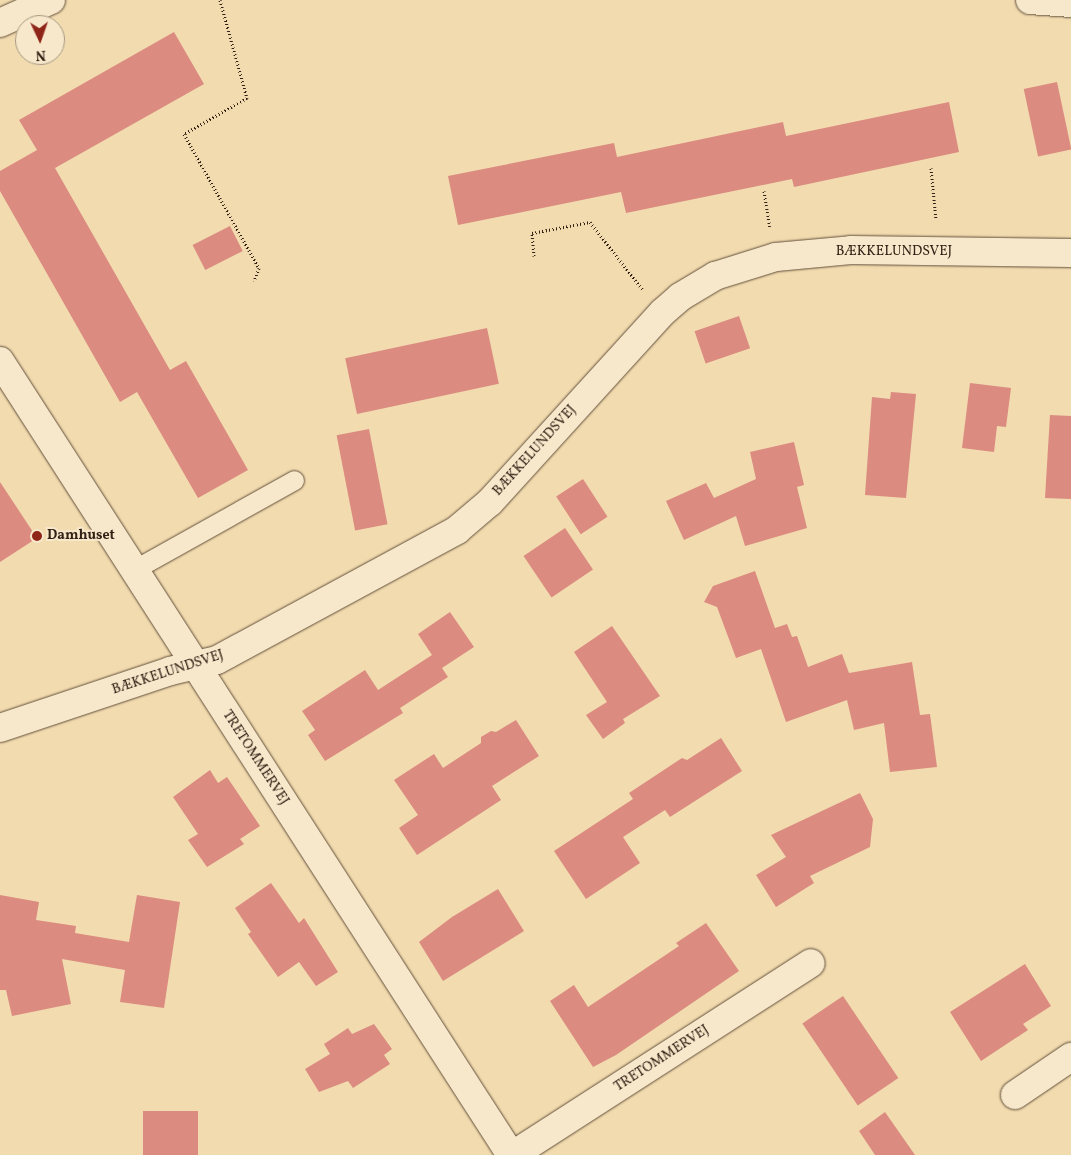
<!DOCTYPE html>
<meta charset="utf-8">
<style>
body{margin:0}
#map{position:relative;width:1071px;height:1155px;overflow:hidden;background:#f2dbaf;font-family:Vollkorn,serif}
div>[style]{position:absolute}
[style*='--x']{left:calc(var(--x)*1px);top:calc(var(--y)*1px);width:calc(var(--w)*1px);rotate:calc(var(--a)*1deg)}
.building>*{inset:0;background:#db8b80;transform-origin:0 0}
.path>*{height:3px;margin-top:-1.5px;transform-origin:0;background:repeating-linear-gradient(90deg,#332116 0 1px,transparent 0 3.5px)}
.roads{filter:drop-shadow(0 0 1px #63503c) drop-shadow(0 0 1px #63503c)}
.service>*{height:19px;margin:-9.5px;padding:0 9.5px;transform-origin:9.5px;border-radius:9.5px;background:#f7e8cb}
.minor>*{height:28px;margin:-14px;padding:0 14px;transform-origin:14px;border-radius:14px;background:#f7e8cb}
.tertiary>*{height:28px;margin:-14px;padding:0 14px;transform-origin:14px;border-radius:14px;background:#f7e8cb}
.dots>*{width:14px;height:14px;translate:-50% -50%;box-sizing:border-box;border:2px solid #f7e8cb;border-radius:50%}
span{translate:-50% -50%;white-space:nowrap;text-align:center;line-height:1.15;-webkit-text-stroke:4px #f7e8cb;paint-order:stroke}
.street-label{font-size:14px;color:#332116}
.poi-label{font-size:14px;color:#332116;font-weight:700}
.left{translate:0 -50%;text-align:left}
.north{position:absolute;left:15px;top:15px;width:50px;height:50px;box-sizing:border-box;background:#f7e8cb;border:1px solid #a99883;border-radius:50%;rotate:177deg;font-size:14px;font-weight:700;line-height:20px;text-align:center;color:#332116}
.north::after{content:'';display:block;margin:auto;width:18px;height:22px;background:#8f2418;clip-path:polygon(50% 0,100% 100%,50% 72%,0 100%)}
</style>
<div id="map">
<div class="building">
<i style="clip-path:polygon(174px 32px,204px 84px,55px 168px,170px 370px,186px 361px,248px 470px,198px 498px,137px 392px,120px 402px,0 191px,0 171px,37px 150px,19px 120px)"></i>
<i style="left:1057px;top:82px;width:69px;height:34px;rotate:78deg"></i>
<i style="clip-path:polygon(949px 102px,959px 152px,794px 187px,792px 179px,626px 213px,621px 192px,458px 225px,448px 176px,614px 143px,617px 157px,783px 122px,786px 136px)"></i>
<i style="left:230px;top:226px;width:28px;height:42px;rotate:63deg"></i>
<i style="left:739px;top:316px;width:34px;height:47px;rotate:71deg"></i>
<i style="left:487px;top:328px;width:57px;height:145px;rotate:78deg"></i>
<i style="clip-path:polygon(970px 383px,1011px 388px,1006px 427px,997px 426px,994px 452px,962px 448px)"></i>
<i style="clip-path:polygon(891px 392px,916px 394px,906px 498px,865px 495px,872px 397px,890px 399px)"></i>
<i style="clip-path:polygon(1050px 415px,1071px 416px,1071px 499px,1045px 498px)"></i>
<i style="left:369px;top:429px;width:97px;height:33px;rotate:79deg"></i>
<i style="clip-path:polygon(794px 442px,804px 485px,797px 487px,807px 528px,745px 546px,736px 516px,684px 540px,666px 501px,706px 483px,714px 498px,756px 479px,750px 452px)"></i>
<i style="left:583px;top:479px;width:45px;height:32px;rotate:57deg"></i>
<i style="clip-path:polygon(0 482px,37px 538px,0 562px)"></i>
<i style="left:565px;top:528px;width:50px;height:50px;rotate:56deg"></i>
<i style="clip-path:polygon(755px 571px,775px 628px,787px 624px,792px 637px,797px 636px,808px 667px,842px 654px,849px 673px,912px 662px,920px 715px,930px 714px,937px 767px,890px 772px,884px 723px,854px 730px,847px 700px,786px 722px,761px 649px,736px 658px,717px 607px,704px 602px,713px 586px)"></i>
<i style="clip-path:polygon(450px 612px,474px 647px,442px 668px,448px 677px,400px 708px,403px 713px,325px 761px,308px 735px,315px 730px,302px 711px,365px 670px,378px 690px,432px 655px,418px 634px)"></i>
<i style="clip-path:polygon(612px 626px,660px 696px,623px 719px,625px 723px,603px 739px,586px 715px,607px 702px,574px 652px)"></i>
<i style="clip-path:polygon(516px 720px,539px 756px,492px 786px,501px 800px,417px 855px,399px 828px,418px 815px,394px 780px,434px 754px,443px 768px,481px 743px,481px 737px,491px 731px,496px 732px)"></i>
<i style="clip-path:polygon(721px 738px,742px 771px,670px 817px,665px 810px,623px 837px,640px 863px,586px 899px,554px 851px,633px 799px,629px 793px,682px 758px,687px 760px)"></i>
<i style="clip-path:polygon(210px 770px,218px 783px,227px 777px,260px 826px,240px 839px,244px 844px,207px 867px,188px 840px,198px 834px,173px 797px)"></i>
<i style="clip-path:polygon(860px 793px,873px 819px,870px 847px,810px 876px,814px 883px,776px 907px,756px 875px,786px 857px,771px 835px)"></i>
<i style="clip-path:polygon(271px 883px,299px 923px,304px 918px,338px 972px,316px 986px,299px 962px,278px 977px,248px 934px,251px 932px,235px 908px)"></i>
<i style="clip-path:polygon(498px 889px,524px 931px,443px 981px,419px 942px,452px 917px)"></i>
<i style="clip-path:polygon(0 895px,39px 902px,36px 920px,76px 926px,75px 933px,129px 942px,137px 895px,180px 902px,164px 1008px,120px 1002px,125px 970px,62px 959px,71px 1004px,12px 1016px,6px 990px,0 990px)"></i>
<i style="clip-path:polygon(706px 923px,739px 971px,616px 1055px,593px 1067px,550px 1001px,574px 985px,588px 1007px,679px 946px,676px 943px)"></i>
<i style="clip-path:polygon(1025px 964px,1051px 1006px,1023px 1024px,1028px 1030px,981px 1061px,950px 1012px)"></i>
<i style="left:843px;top:996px;width:99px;height:49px;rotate:56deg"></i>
<i style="clip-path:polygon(374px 1024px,392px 1049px,384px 1055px,390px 1064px,353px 1088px,348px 1081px,319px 1092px,305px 1069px,330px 1054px,324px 1044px,348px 1028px,352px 1034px)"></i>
<i style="left:198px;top:1111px;width:44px;height:55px;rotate:90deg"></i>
<i style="clip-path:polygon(885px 1112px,915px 1155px,875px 1155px,859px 1131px)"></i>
</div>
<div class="path">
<i style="--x:220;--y:0;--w:102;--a:74.6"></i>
<i style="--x:247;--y:98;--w:73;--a:150.3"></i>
<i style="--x:184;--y:134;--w:154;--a:60.8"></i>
<i style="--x:259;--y:268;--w:14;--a:111"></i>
<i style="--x:931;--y:168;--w:52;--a:84.5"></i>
<i style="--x:764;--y:191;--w:36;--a:81"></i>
<i style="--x:534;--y:256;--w:23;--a:-95"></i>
<i style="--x:532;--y:233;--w:59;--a:-10.7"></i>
<i style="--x:590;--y:222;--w:86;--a:52.1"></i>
</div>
<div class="roads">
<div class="service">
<i style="--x:135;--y:569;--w:182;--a:-29.2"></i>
</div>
<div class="minor">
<i style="--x:0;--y:361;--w:944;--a:57.24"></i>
<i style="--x:0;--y:728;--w:179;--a:-18.5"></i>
<i style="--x:170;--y:671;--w:48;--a:-13.2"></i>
<i style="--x:217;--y:660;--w:273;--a:-28.4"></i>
<i style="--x:457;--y:530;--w:43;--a:-40.3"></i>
<i style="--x:490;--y:502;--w:257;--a:-47.7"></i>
<i style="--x:663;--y:312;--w:23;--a:-41"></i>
<i style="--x:680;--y:297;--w:41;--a:-31"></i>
<i style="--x:715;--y:276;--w:64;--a:-17.3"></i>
<i style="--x:776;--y:257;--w:75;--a:-5.3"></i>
<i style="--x:851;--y:250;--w:220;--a:0.8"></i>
<i style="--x:1015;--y:1095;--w:68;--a:-34.2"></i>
<i style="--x:513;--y:1155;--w:354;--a:-32.8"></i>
</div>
<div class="tertiary">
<i style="--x:1030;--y:0;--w:41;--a:4.2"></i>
<i style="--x:0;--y:23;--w:56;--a:-24.3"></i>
</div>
</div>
<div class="dots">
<i style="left:37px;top:536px;background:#8f2418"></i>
</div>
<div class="street-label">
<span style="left:894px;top:252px">BÆKKELUNDSVEJ</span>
<span style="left:535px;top:451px;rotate:-48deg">BÆKKELUNDSVEJ</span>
<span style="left:168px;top:673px;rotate:-18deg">BÆKKELUNDSVEJ</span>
<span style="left:255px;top:758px;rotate:57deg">TRETOMMERVEJ</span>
<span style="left:662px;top:1059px;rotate:-33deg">TRETOMMERVEJ</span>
</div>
<div class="poi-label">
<span class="left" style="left:47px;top:536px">Damhuset</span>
</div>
<div class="north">N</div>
</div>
